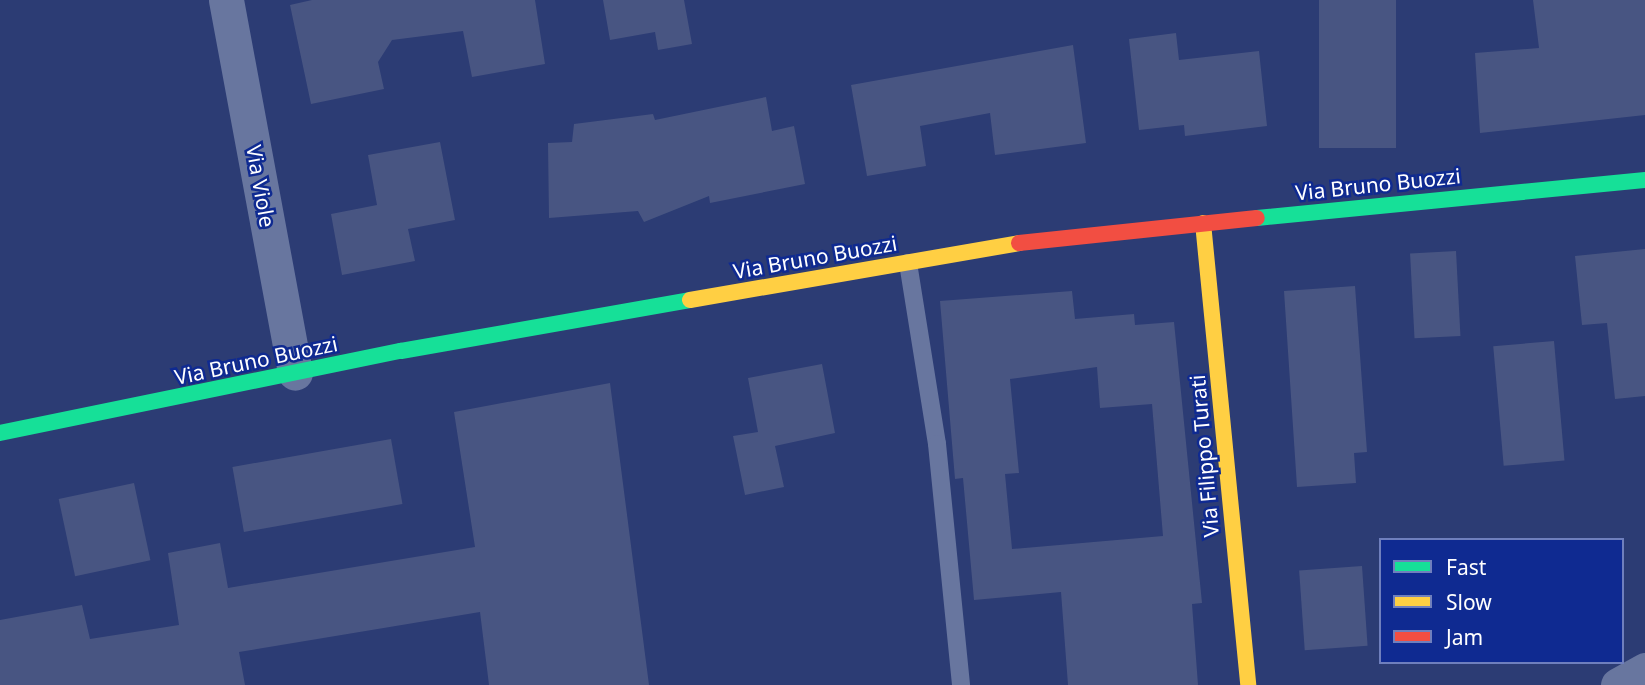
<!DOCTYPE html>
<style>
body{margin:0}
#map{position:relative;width:1645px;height:685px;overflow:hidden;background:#2c3c74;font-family:"Noto Sans",sans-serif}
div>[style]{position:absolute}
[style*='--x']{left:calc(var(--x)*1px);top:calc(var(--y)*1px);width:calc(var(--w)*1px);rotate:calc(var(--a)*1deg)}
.building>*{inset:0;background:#485582;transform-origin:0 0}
.lane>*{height:18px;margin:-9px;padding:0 9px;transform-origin:9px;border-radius:9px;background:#68769f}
.street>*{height:35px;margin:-17.5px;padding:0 17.5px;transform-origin:17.5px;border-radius:17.5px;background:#68769f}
.fast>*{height:16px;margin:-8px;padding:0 8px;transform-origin:8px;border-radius:8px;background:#16e098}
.slow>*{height:16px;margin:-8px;padding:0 8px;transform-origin:8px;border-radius:8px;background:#ffcf43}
.jam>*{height:16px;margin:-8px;padding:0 8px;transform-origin:8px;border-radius:8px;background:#f24e42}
span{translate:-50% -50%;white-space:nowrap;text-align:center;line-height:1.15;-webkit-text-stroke:5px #0f2a91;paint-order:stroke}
.street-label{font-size:21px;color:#fff}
.legend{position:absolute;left:1379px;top:538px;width:245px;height:126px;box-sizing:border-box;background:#0f2a91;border:2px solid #6f7fbd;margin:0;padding:9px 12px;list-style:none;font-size:21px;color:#fff}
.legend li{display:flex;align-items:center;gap:14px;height:35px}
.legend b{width:35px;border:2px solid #6f7fbd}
</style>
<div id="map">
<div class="building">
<i style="clip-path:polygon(312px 0,535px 0,545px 64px,472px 77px,463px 31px,392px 40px,378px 62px,384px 89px,311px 104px,290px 5px)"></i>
<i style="clip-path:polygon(603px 0,684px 0,692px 44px,658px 50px,655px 32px,610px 40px)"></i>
<i style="left:1319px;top:0;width:77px;height:148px"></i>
<i style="clip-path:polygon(1533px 0,1645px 0,1645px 115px,1480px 133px,1475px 53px,1539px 48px)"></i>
<i style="clip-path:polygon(1176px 33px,1179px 60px,1259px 51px,1267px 126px,1185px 136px,1184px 125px,1139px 130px,1129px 39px)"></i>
<i style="clip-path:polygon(1073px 45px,1086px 143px,995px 155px,990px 113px,920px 126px,926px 166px,867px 176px,851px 85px)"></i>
<i style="clip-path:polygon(766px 97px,772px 131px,794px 126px,805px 184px,710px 203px,709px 196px,644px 222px,638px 211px,549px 218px,548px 143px,572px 142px,574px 124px,653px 114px,655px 120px)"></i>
<i style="clip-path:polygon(440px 142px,455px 220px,408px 229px,415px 261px,342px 275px,331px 214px,377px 205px,368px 155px)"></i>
<i style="clip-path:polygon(1645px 249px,1645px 396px,1615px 399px,1607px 323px,1582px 325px,1575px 256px)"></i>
<i style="left:1456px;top:251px;width:85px;height:46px;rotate:87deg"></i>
<i style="clip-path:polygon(1355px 286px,1367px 452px,1354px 453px,1356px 483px,1297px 487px,1284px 291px)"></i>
<i style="clip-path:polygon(evenodd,1072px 291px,1075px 319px,1134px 314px,1135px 325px,1174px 322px,1202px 603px,1192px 604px,1198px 685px,1068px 685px,1061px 592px,974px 600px,963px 478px,955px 479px,940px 301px,1072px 291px,1097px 367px,1100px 408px,1152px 404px,1163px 536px,1012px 549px,1005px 474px,1019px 473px,1010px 379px,1097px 367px)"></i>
<i style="left:1554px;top:341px;width:120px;height:61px;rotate:85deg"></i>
<i style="clip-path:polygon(822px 364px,835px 433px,775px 446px,784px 487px,745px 495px,733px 436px,758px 432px,748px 378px)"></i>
<i style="clip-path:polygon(610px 383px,649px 685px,489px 685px,480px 612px,239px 652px,245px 685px,0 685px,0 620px,82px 605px,90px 639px,179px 625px,168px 553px,220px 543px,228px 588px,475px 547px,454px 412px)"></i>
<i style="left:391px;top:439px;width:66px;height:161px;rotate:80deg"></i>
<i style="left:134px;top:483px;width:79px;height:77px;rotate:78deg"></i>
<i style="left:1362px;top:566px;width:80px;height:63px;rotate:86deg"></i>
</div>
<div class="lane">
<i style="--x:908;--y:263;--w:183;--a:80.9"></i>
<i style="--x:937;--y:444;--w:242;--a:84.3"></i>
</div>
<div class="street">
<i style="--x:226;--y:0;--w:379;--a:79.5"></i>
<i style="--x:1618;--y:685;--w:31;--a:-29"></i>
</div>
<div class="fast">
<i style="--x:1257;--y:218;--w:390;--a:-5.6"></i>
<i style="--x:0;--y:433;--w:409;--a:-11.6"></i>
<i style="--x:401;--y:351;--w:293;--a:-10"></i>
</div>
<div class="slow">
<i style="--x:1203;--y:223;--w:464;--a:84.4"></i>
<i style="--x:690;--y:300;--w:334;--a:-9.8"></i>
</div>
<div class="jam">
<i style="--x:1019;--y:243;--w:239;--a:-6"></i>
</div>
<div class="street-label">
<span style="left:1378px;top:184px;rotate:-6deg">Via Bruno Buozzi</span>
<span style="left:261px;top:186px;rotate:80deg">Via Viole</span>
<span style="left:815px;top:257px;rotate:-10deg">Via Bruno Buozzi</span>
<span style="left:256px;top:360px;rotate:-12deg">Via Bruno Buozzi</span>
<span style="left:1204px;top:456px;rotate:-95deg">Via Filippo Turati</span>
</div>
<ul class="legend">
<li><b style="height:9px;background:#16e098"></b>Fast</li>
<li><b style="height:9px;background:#ffcf43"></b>Slow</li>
<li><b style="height:9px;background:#f24e42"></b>Jam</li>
</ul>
</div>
